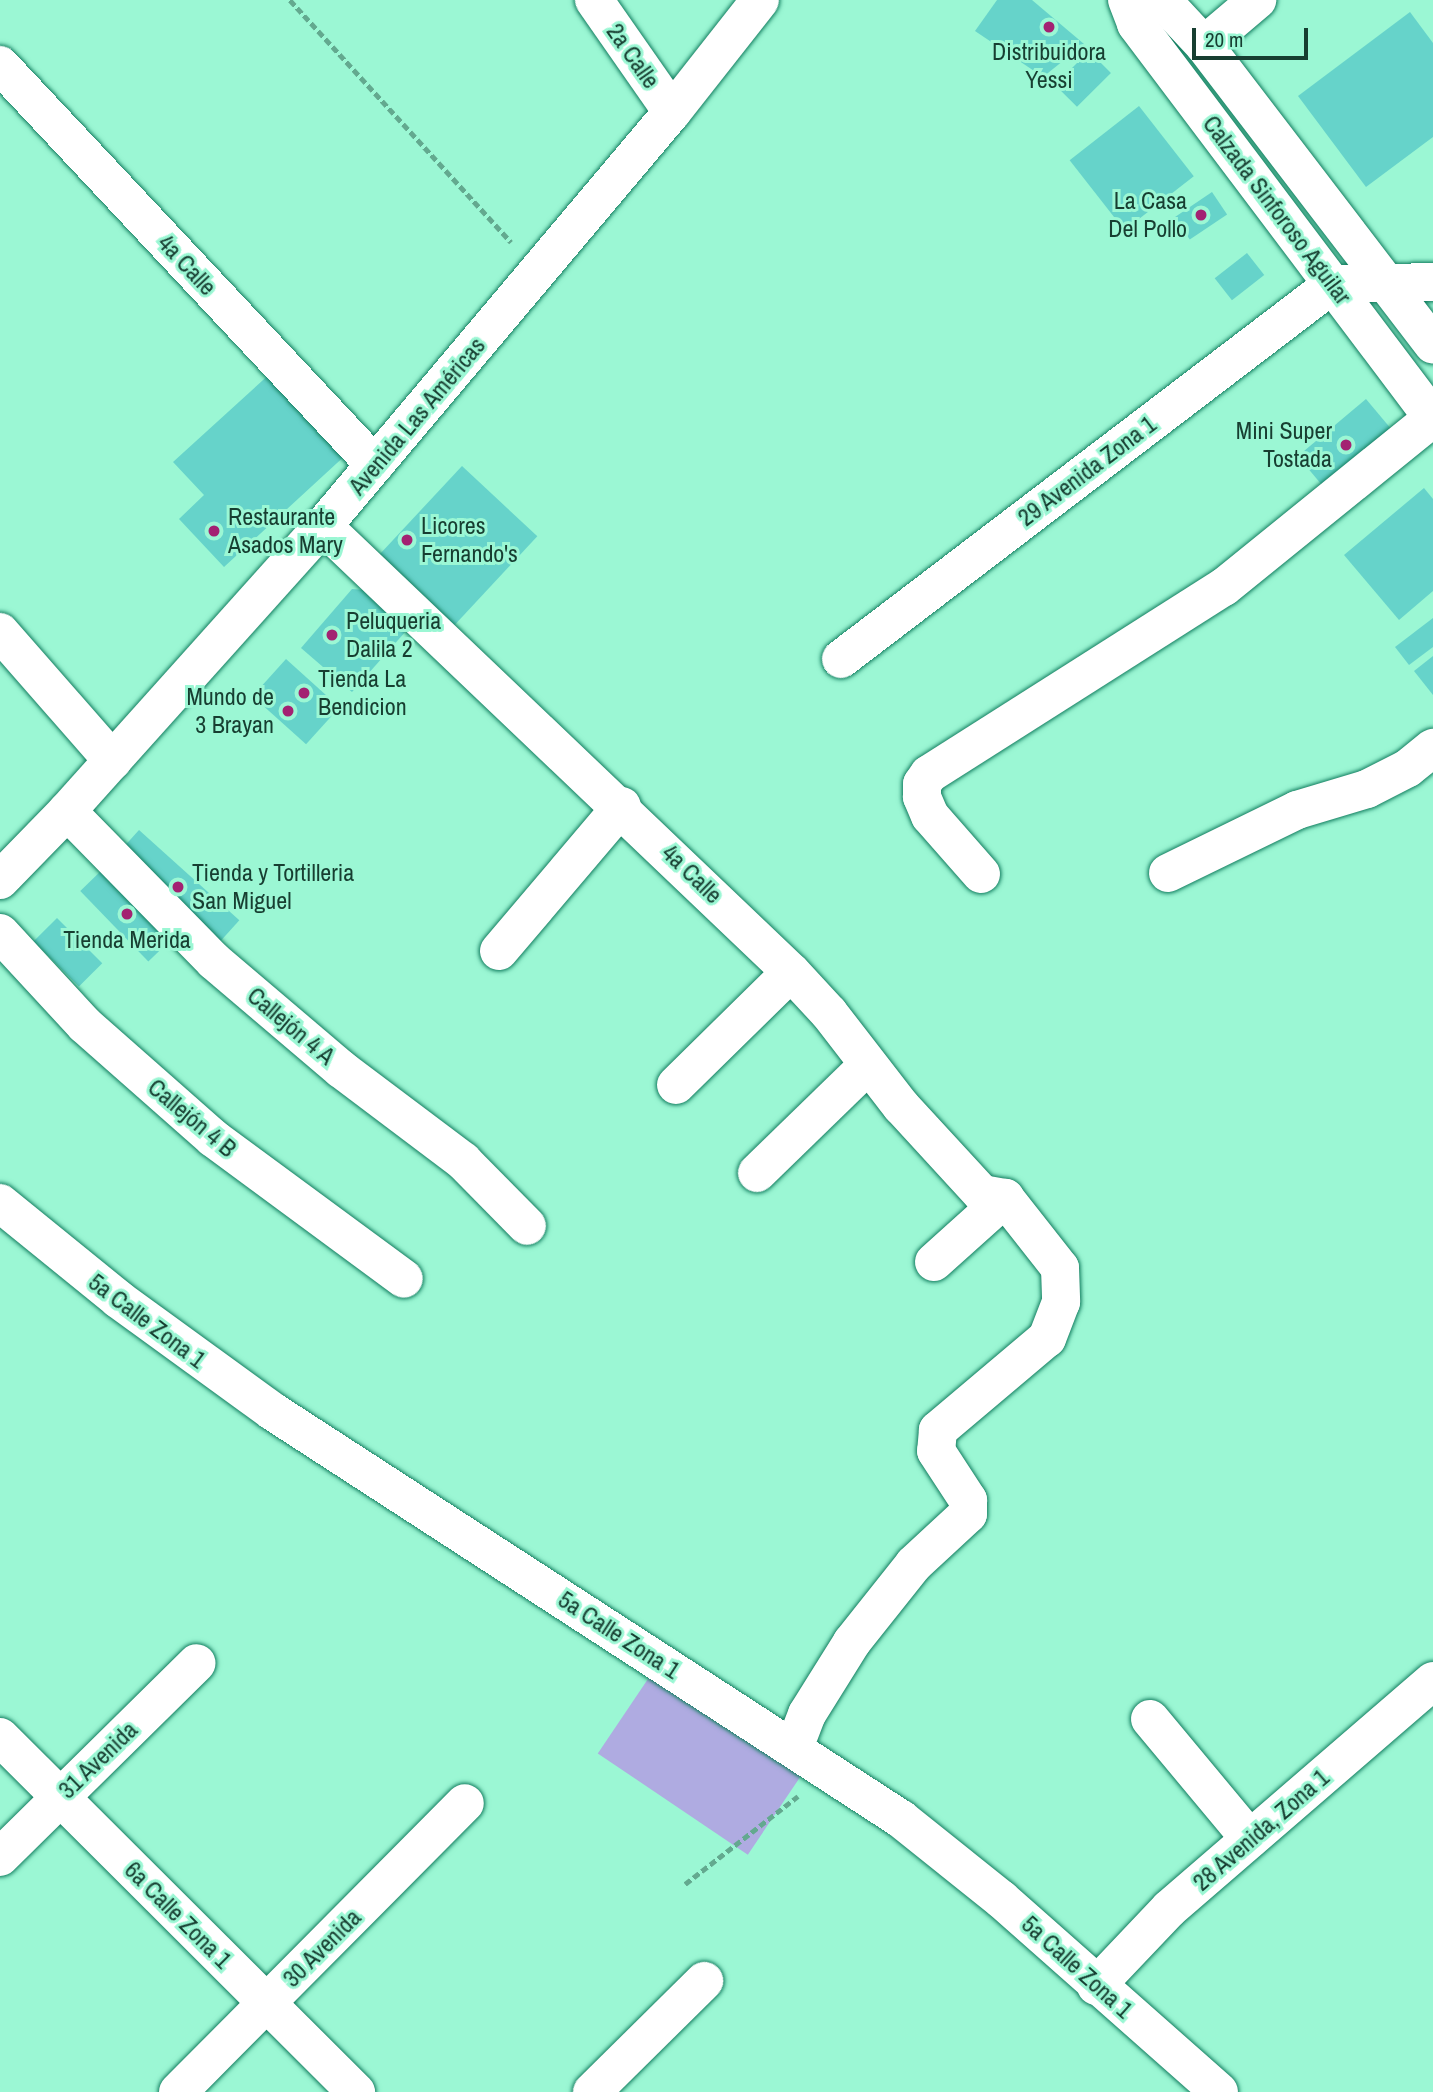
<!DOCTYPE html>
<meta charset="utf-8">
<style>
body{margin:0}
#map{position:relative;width:1433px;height:2092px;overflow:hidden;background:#9bf7d4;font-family:"Archivo Narrow",sans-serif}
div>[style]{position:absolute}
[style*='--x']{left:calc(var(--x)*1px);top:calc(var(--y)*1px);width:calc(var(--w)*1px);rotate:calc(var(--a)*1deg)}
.green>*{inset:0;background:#afabe1;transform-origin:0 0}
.building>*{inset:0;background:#66d3ca;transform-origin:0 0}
.path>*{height:4.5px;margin-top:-2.25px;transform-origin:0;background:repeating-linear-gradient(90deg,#63a98f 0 7px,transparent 0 10.5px)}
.roads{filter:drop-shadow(0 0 2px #127d5f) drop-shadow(0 0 2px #127d5f)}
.minor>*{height:38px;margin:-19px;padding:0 19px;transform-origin:19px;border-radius:19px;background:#fff}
.major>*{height:38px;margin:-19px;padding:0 19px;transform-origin:19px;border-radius:19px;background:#fff}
.dots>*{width:19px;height:19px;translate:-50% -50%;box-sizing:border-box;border:4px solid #9bf7d4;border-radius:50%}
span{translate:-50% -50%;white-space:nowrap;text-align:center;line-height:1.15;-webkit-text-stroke:6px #9bf7d4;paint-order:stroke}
.poi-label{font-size:24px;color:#173e31}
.right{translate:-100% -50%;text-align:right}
.left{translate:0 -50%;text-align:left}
.street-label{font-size:24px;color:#173e31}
.scale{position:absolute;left:1192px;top:28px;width:116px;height:32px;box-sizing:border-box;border:4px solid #173e31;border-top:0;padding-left:9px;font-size:21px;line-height:24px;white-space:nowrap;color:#173e31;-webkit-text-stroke:5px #9bf7d4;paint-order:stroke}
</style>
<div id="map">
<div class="green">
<i style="left:652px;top:1673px;width:181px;height:97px;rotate:34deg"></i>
</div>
<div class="building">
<i style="clip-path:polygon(997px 0,1032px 0,1084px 44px,1043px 77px,975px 31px)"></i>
<i style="clip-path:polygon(1410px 12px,1433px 43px,1433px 137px,1366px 187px,1298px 96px)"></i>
<i style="left:1089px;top:51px;width:31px;height:48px;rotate:45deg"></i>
<i style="left:1139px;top:106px;width:89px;height:88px;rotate:52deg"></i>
<i style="left:1212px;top:192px;width:27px;height:45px;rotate:56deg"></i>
<i style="left:1247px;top:253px;width:28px;height:41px;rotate:52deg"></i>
<i style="clip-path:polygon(274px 370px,349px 452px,224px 567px,179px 519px,204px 495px,173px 462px)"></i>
<i style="left:1366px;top:399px;width:45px;height:89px;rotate:50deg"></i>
<i style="left:462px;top:466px;width:103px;height:124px;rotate:43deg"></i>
<i style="clip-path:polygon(1424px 488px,1433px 499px,1433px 591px,1399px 620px,1344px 555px)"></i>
<i style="clip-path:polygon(352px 589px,378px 591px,414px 622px,352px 692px,301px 648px)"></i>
<i style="clip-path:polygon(1433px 618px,1433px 647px,1409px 665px,1395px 647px)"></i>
<i style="clip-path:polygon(1433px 656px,1433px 695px,1414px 671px)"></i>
<i style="left:286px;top:659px;width:72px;height:50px;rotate:42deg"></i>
<i style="left:139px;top:830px;width:135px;height:32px;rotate:42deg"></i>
<i style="left:104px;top:868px;width:98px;height:33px;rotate:46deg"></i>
<i style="left:57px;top:918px;width:64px;height:33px;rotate:45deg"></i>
</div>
<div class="path">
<i style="--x:290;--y:0;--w:328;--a:47.6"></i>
<i style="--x:685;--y:1884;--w:143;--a:-37.9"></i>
</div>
<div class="roads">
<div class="minor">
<i style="--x:594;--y:0;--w:136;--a:55.1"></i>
<i style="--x:1204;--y:45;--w:70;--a:-40.3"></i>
<i style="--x:0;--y:65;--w:548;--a:46.85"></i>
<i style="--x:323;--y:526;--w:646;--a:43.62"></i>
<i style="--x:791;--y:972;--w:56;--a:47.2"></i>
<i style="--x:829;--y:1013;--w:118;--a:52.3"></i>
<i style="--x:901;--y:1106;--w:120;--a:47.4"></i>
<i style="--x:982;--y:1194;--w:23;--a:10"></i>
<i style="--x:1005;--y:1198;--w:89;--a:51.8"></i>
<i style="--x:1060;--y:1268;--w:34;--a:88"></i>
<i style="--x:1061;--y:1302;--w:39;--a:111"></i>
<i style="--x:1047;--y:1338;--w:143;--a:139.8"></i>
<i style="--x:938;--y:1430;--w:21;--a:95"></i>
<i style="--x:936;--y:1451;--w:59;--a:56.9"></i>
<i style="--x:968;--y:1500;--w:14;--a:90"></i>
<i style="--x:968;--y:1514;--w:74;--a:137.2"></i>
<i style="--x:914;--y:1564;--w:100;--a:128.5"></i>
<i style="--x:852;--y:1642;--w:85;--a:122"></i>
<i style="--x:807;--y:1714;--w:36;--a:111"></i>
<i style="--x:0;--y:632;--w:171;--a:48.8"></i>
<i style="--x:841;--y:659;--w:619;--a:-37.31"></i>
<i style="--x:1333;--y:284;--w:100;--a:-1.1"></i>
<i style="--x:67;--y:811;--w:210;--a:45.6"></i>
<i style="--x:214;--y:961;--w:167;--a:40.4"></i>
<i style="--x:341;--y:1069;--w:153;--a:37"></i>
<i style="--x:463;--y:1161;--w:91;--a:45.4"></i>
<i style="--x:1168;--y:873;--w:144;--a:-26"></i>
<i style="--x:1297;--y:810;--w:73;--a:-16.7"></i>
<i style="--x:1367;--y:789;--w:46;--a:-27.1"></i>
<i style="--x:1408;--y:768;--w:32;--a:-39"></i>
<i style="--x:981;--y:874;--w:77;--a:-131.3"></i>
<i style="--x:930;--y:816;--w:21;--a:-113"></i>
<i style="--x:922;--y:797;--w:13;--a:-90"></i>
<i style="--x:922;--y:784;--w:12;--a:-55"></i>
<i style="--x:929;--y:774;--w:349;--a:-32.4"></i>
<i style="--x:1224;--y:587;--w:269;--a:-39"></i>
<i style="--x:0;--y:880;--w:96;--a:-45.8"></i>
<i style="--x:67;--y:811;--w:383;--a:-48.1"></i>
<i style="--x:323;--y:526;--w:541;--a:-49.87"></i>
<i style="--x:672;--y:112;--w:142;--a:-51.8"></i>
<i style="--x:0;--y:933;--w:125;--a:47.3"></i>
<i style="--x:85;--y:1025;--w:171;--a:41.4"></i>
<i style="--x:213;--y:1138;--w:237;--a:36.4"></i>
<i style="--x:499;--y:951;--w:190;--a:-49.7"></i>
<i style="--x:676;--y:1085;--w:161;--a:-44.5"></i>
<i style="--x:757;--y:1173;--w:155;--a:-44.2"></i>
<i style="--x:0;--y:1203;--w:152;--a:39.1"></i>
<i style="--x:118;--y:1299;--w:190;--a:36"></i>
<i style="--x:272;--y:1411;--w:750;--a:32.97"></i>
<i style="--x:901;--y:1819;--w:128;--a:38.7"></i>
<i style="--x:1001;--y:1899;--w:291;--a:41.5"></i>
<i style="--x:934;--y:1262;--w:96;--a:-42"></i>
<i style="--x:1150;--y:1719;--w:156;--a:50.2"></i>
<i style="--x:0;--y:1737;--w:503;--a:44.92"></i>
<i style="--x:0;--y:1857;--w:276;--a:-44.6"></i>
<i style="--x:1096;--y:1986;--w:106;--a:-46.5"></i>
<i style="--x:1169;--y:1909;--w:349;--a:-40.8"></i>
<i style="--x:178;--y:2092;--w:407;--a:-45.2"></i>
<i style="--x:592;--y:2092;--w:158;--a:-44.7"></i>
</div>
<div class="major">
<i style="--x:1127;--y:0;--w:26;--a:69"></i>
<i style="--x:1136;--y:24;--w:493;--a:53"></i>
<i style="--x:1162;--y:0;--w:62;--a:47"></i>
<i style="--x:1204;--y:45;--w:377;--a:52.6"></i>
</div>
</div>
<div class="dots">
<i style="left:1049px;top:27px;background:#a32272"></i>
<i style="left:1201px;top:215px;background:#a32272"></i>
<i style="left:1346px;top:445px;background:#a32272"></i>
<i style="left:214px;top:531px;background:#a32272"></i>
<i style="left:407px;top:540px;background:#a32272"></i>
<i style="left:332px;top:635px;background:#a32272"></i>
<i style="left:304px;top:693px;background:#a32272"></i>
<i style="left:288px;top:711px;background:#a32272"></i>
<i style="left:178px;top:887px;background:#a32272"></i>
<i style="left:127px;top:914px;background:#a32272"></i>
</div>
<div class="poi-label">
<span style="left:1049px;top:66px">Distribuidora<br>Yessi</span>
<span class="right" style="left:1187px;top:215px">La Casa<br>Del Pollo</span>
<span class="right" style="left:1332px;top:445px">Mini Super<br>Tostada</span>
<span class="left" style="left:228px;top:531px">Restaurante<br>Asados Mary</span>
<span class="left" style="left:421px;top:540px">Licores<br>Fernando's</span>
<span class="left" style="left:346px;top:635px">Peluqueria<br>Dalila 2</span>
<span class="left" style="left:318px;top:693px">Tienda La<br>Bendicion</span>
<span class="right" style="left:274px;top:711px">Mundo de<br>3 Brayan</span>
<span class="left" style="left:192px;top:887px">Tienda y Tortilleria<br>San Miguel</span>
<span style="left:127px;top:940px">Tienda Merida</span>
</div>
<div class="street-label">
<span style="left:633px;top:56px;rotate:55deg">2a Calle</span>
<span style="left:1277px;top:210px;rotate:53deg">Calzada Sinforoso Aguilar</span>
<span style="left:187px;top:265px;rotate:47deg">4a Calle</span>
<span style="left:417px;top:416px;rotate:-50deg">Avenida Las Américas</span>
<span style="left:1087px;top:471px;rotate:-37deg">29 Avenida Zona 1</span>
<span style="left:692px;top:874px;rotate:44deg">4a Calle</span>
<span style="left:291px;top:1026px;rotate:40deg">Callejón 4 A</span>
<span style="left:192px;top:1118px;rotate:40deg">Callejón 4 B</span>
<span style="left:147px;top:1321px;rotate:37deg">5a Calle Zona 1</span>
<span style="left:619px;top:1635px;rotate:33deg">5a Calle Zona 1</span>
<span style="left:98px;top:1760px;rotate:-44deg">31 Avenida</span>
<span style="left:1261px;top:1830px;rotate:-41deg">28 Avenida, Zona 1</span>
<span style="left:178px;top:1915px;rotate:45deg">6a Calle Zona 1</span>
<span style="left:322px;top:1948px;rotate:-45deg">30 Avenida</span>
<span style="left:1077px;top:1967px;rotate:42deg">5a Calle Zona 1</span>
</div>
<div class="scale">20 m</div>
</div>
